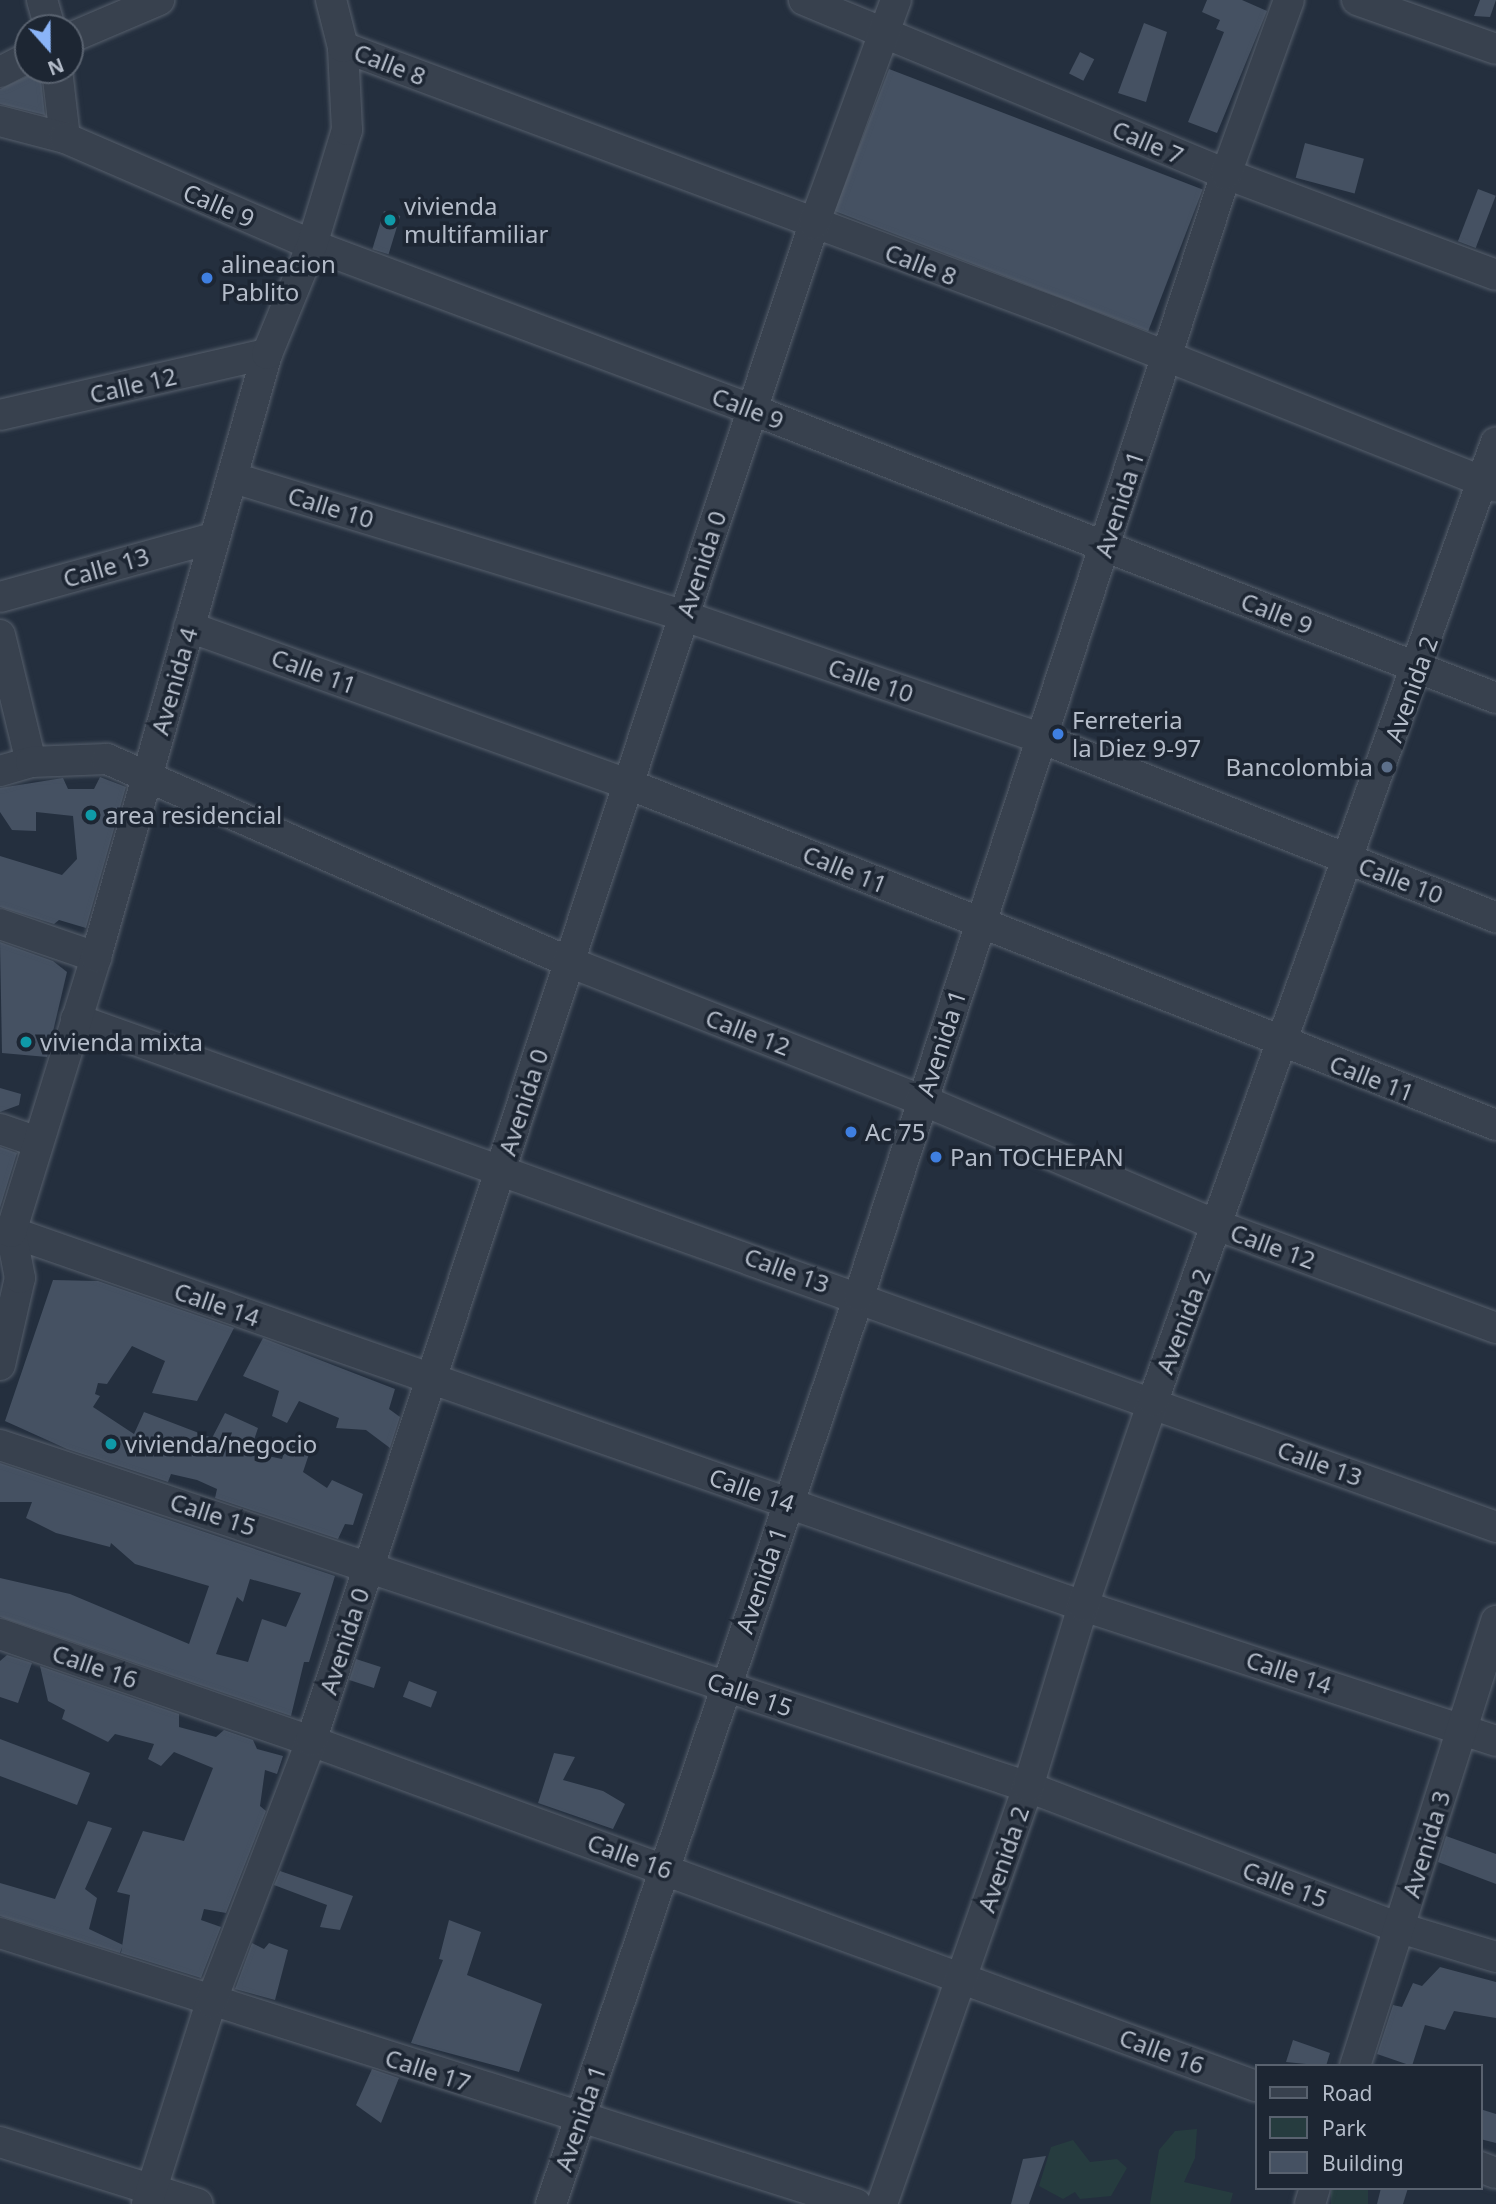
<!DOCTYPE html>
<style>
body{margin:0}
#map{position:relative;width:1496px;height:2204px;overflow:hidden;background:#242f3e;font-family:"Noto Sans",sans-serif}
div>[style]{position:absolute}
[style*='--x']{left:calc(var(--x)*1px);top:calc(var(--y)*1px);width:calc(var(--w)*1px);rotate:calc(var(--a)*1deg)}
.green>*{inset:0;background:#263c3f;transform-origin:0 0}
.building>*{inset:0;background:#455162;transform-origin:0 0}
.roads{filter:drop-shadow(0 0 2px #565f6c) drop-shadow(0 0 2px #565f6c)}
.minor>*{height:30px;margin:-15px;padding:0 15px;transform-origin:15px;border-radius:15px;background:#38414e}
.dots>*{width:19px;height:19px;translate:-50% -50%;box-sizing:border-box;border:4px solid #1d2633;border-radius:50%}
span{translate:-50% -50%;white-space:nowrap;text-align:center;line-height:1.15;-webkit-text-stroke:7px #1d2633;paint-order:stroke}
.street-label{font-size:24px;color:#b4bcc9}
.poi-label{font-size:24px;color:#b4bcc9}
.left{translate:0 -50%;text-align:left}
.right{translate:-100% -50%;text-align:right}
.legend{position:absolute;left:1255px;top:2064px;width:228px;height:126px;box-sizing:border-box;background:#1d2633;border:2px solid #59626f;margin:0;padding:9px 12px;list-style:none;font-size:21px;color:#b4bcc9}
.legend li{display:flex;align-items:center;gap:14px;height:35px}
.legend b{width:35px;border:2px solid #59626f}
.north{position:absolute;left:14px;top:14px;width:70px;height:70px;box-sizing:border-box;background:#1d2633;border:2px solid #59626f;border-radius:50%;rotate:159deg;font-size:19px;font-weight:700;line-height:28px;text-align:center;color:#b4bcc9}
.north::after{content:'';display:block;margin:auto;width:24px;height:32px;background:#8ab4f8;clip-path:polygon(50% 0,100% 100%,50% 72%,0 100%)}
</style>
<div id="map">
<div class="green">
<i style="clip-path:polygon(1197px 2129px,1195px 2158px,1184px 2182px,1233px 2193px,1230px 2204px,1150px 2204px,1159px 2150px,1175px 2131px)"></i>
<i style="clip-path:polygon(1073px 2140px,1090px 2162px,1117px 2159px,1127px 2168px,1111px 2196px,1080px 2199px,1075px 2192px,1063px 2199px,1039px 2186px,1051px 2147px)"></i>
<i style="left:1331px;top:2188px;width:37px;height:16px"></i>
</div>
<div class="building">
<i style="clip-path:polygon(1207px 0,1242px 0,1267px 11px,1217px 133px,1188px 122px,1224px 32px,1216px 29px,1220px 20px,1202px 12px)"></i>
<i style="clip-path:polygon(1480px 0,1496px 0,1490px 17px,1474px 16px)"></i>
<i style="clip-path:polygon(1144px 23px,1167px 32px,1146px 102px,1118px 93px)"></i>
<i style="left:1080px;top:52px;width:16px;height:24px;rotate:27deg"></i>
<i style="left:889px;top:69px;width:336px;height:152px;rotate:21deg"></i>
<i style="clip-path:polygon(40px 70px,45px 115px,0 104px,0 89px)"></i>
<i style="left:1305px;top:143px;width:61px;height:36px;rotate:15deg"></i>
<i style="left:1478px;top:189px;width:19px;height:56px;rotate:21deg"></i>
<i style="left:384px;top:211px;width:17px;height:40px;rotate:17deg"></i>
<i style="clip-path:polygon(100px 777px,126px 787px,86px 928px,59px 920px,54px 924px,0 907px,0 856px,62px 875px,77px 859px,73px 816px,36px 812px,36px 831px,12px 830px,0 812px,0 788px,63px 778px,68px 789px,94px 789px)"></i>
<i style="clip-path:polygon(0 942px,53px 961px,67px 972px,47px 1057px,2px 1053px)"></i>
<i style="clip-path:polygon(0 1088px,21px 1094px,19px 1105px,0 1112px)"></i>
<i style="clip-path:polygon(0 1147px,17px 1153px,0 1208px)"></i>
<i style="clip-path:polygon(53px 1280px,98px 1281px,234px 1328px,197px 1401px,152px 1393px,165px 1361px,132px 1346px,107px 1384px,98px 1383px,95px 1394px,100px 1396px,93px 1407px,134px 1434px,144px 1412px,212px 1438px,225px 1413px,258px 1428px,250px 1452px,282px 1459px,288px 1441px,310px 1451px,303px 1472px,327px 1488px,332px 1480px,363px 1494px,353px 1525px,345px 1524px,338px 1539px,215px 1498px,217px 1489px,197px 1480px,171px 1474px,168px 1482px,67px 1449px,5px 1421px)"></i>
<i style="clip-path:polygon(263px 1338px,395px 1389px,389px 1409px,400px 1417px,390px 1448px,366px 1430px,336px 1428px,339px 1418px,299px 1401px,287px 1423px,272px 1416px,279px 1391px,243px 1376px)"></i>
<i style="clip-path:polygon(evenodd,0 1463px,335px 1576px,309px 1662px,304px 1662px,291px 1716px,0 1617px,0 1578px,70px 1594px,189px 1644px,209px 1586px,135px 1564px,111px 1543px,110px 1547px,56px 1533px,26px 1518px,32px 1502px,0 1502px,0 1463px,250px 1579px,301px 1593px,286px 1627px,262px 1619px,248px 1662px,216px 1654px,237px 1597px,243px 1602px,250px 1579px)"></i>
<i style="clip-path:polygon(7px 1655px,32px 1663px,18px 1703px,0 1697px,0 1661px)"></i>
<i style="left:356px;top:1659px;width:26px;height:22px;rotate:18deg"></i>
<i style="clip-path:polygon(40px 1666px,179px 1714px,179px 1727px,216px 1737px,224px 1730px,253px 1740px,257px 1749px,283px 1756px,277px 1774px,265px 1770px,260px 1806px,266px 1811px,226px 1913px,204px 1909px,201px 1920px,221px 1927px,201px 1978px,121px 1953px,130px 1895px,117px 1892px,143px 1831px,184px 1841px,213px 1768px,174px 1752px,161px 1766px,148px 1759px,154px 1744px,115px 1734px,108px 1742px,62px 1719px,65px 1710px,48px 1701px)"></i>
<i style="left:409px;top:1681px;width:30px;height:17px;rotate:21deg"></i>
<i style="clip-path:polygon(0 1739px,90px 1773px,77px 1805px,0 1776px)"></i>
<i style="clip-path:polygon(554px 1753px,575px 1757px,563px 1780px,603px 1791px,625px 1804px,613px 1829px,538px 1803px)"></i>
<i style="clip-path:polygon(88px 1821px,112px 1828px,85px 1889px,97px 1898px,89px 1929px,123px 1945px,120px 1953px,0 1916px,0 1883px,55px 1899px)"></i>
<i style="clip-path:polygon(1446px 1836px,1496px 1854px,1496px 1884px,1438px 1862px)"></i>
<i style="clip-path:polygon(280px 1871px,353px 1896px,340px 1930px,320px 1927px,327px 1905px,274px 1885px)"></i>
<i style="clip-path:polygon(449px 1920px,481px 1932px,467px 1975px,542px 2004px,519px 2072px,411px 2043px,443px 1960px,439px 1959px)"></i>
<i style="clip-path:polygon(252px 1943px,264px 1949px,269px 1943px,288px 1950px,275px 2000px,235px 1989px)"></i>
<i style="clip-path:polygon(1440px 1967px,1496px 1982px,1496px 2018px,1454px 2011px,1445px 2030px,1425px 2025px,1412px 2066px,1377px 2054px,1393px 2005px,1402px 2007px,1413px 1983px,1422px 1986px)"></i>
<i style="clip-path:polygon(1293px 2040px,1330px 2053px,1326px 2066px,1286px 2062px)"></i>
<i style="clip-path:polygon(372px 2069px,399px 2078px,381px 2123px,356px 2105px)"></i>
<i style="clip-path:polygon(1480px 2109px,1496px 2114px,1496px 2143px,1480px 2139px)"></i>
<i style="clip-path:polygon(1046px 2156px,1029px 2204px,1011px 2204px,1023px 2159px)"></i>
<i style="clip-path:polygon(1381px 2188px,1408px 2188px,1403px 2204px,1377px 2204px)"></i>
</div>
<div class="roads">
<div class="minor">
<i style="--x:42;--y:0;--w:29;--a:74"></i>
<i style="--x:804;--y:0;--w:456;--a:22.4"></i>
<i style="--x:1226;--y:174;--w:288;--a:20.5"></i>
<i style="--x:1357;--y:0;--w:147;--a:19.4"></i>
<i style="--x:70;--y:38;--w:97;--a:-23.1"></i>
<i style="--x:343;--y:47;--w:770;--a:20.43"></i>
<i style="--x:1065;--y:316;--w:464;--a:21.6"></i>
<i style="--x:57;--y:70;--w:68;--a:83.3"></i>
<i style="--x:0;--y:72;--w:31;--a:-27"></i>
<i style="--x:0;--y:121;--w:67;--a:14.7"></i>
<i style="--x:65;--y:138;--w:269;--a:23.4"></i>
<i style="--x:312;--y:245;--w:471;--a:20.5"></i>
<i style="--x:753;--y:410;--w:797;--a:21.19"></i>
<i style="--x:0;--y:415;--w:274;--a:-12.9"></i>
<i style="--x:234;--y:478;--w:471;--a:17"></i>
<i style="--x:684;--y:616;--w:379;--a:18.9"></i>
<i style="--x:1043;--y:739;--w:487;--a:21.5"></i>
<i style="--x:0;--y:597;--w:221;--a:-15.5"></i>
<i style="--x:189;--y:627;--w:466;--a:19.7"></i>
<i style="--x:628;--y:784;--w:933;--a:21.45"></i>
<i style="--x:0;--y:635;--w:131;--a:76.3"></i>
<i style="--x:0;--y:771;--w:32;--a:-16"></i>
<i style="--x:31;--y:762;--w:76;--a:-2.3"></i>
<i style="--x:107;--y:759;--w:505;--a:23.72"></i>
<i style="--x:569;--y:962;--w:379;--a:21.4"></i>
<i style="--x:922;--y:1100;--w:323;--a:23"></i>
<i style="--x:1219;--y:1226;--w:295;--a:20.2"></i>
<i style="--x:0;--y:924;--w:102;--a:19"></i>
<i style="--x:76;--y:1019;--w:1508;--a:19.68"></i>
<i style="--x:0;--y:1129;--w:40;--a:18.9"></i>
<i style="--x:11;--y:1232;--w:1135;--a:19.23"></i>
<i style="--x:1083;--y:1606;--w:435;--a:18.1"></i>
<i style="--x:0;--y:1365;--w:89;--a:-77.1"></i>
<i style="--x:20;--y:1278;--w:47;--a:-101.1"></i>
<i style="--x:11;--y:1232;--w:288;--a:-72.8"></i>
<i style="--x:96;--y:957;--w:627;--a:-74.17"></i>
<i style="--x:267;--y:354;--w:118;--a:-67.6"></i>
<i style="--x:312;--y:245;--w:120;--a:-73.1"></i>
<i style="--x:347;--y:130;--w:83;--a:-92.8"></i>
<i style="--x:343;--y:47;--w:49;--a:-104.3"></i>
<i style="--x:0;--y:1445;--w:1083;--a:18.4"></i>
<i style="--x:1028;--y:1787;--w:398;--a:20.8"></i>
<i style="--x:1400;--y:1928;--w:100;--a:16.8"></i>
<i style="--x:0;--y:1634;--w:329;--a:19"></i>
<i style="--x:311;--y:1741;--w:1006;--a:20.06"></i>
<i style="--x:0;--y:1933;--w:898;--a:17.57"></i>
<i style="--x:1355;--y:2066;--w:467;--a:-72.4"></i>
<i style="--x:0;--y:2142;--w:207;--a:17.4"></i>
<i style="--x:1480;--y:2167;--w:17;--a:21"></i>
<i style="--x:147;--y:2204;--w:212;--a:-72.4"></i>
<i style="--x:211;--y:2002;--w:280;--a:-69"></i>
<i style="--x:311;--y:1741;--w:1598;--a:-71.66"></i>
<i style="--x:814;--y:224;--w:239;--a:-69.9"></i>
<i style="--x:551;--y:2204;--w:959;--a:-71.26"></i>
<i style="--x:859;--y:1296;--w:1180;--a:-71.89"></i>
<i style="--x:1226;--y:174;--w:185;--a:-70.1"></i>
<i style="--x:882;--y:2204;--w:442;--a:-70.7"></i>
<i style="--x:1028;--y:1787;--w:189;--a:-73.1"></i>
<i style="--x:1083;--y:1606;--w:217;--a:-71.1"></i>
<i style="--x:1153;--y:1401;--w:1018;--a:-70.32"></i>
<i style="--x:1310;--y:2204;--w:17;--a:-73"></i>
</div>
</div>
<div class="dots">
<i style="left:390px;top:220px;background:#0f9aa8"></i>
<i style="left:207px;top:278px;background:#3f7fe0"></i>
<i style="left:1058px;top:734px;background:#3f7fe0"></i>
<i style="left:1387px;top:767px;background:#5c6f8a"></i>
<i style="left:91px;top:815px;background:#0f9aa8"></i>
<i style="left:26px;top:1042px;background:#0f9aa8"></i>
<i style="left:851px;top:1132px;background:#3f7fe0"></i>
<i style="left:936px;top:1157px;background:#3f7fe0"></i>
<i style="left:111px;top:1444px;background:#0f9aa8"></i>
</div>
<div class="street-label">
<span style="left:390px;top:64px;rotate:21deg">Calle 8</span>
<span style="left:1148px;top:142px;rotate:23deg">Calle 7</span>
<span style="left:219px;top:205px;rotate:23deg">Calle 9</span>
<span style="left:921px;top:264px;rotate:21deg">Calle 8</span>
<span style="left:133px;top:385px;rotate:-13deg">Calle 12</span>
<span style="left:748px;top:408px;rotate:21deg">Calle 9</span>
<span style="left:1119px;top:504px;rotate:-72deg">Avenida 1</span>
<span style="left:331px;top:507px;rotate:17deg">Calle 10</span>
<span style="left:701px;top:564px;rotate:-72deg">Avenida 0</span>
<span style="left:106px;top:567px;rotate:-16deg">Calle 13</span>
<span style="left:1277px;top:613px;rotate:21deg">Calle 9</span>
<span style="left:314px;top:671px;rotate:20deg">Calle 11</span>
<span style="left:871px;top:680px;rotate:19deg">Calle 10</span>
<span style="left:174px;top:681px;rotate:-74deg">Avenida 4</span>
<span style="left:1411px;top:689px;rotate:-70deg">Avenida 2</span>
<span style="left:845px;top:869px;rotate:22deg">Calle 11</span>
<span style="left:1401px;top:880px;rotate:21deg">Calle 10</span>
<span style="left:748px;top:1032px;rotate:21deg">Calle 12</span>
<span style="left:941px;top:1043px;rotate:-72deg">Avenida 1</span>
<span style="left:1372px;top:1078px;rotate:21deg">Calle 11</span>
<span style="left:523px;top:1102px;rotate:-72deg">Avenida 0</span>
<span style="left:1273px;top:1246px;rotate:20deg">Calle 12</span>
<span style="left:787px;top:1270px;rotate:20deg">Calle 13</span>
<span style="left:217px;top:1304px;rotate:19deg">Calle 14</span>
<span style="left:1183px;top:1321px;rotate:-69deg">Avenida 2</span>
<span style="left:1320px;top:1463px;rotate:20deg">Calle 13</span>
<span style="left:752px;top:1490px;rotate:19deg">Calle 14</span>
<span style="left:213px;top:1514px;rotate:18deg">Calle 15</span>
<span style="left:761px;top:1580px;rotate:-71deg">Avenida 1</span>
<span style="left:344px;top:1641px;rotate:-72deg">Avenida 0</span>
<span style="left:95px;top:1666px;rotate:19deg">Calle 16</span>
<span style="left:1289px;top:1672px;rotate:18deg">Calle 14</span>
<span style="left:750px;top:1694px;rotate:19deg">Calle 15</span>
<span style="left:1426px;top:1844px;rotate:-73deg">Avenida 3</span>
<span style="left:630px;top:1856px;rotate:20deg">Calle 16</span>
<span style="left:1003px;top:1859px;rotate:-71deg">Avenida 2</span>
<span style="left:1285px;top:1884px;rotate:21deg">Calle 15</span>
<span style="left:1162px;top:2051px;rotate:20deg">Calle 16</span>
<span style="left:428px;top:2070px;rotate:18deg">Calle 17</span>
<span style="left:580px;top:2118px;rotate:-71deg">Avenida 1</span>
</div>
<div class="poi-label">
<span class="left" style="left:404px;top:220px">vivienda<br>multifamiliar</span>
<span class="left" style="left:221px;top:278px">alineacion<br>Pablito</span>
<span class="left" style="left:1072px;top:734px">Ferreteria<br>la Diez 9-97</span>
<span class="right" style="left:1373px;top:767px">Bancolombia</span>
<span class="left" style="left:105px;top:815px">area residencial</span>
<span class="left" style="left:40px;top:1042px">vivienda mixta</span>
<span class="left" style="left:865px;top:1132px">Ac 75</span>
<span class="left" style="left:950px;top:1157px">Pan TOCHEPAN</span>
<span class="left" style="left:125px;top:1444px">vivienda/negocio</span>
</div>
<ul class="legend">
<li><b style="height:9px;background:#38414e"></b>Road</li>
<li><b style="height:19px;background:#263c3f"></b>Park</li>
<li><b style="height:19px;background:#455162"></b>Building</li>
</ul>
<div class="north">N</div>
</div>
